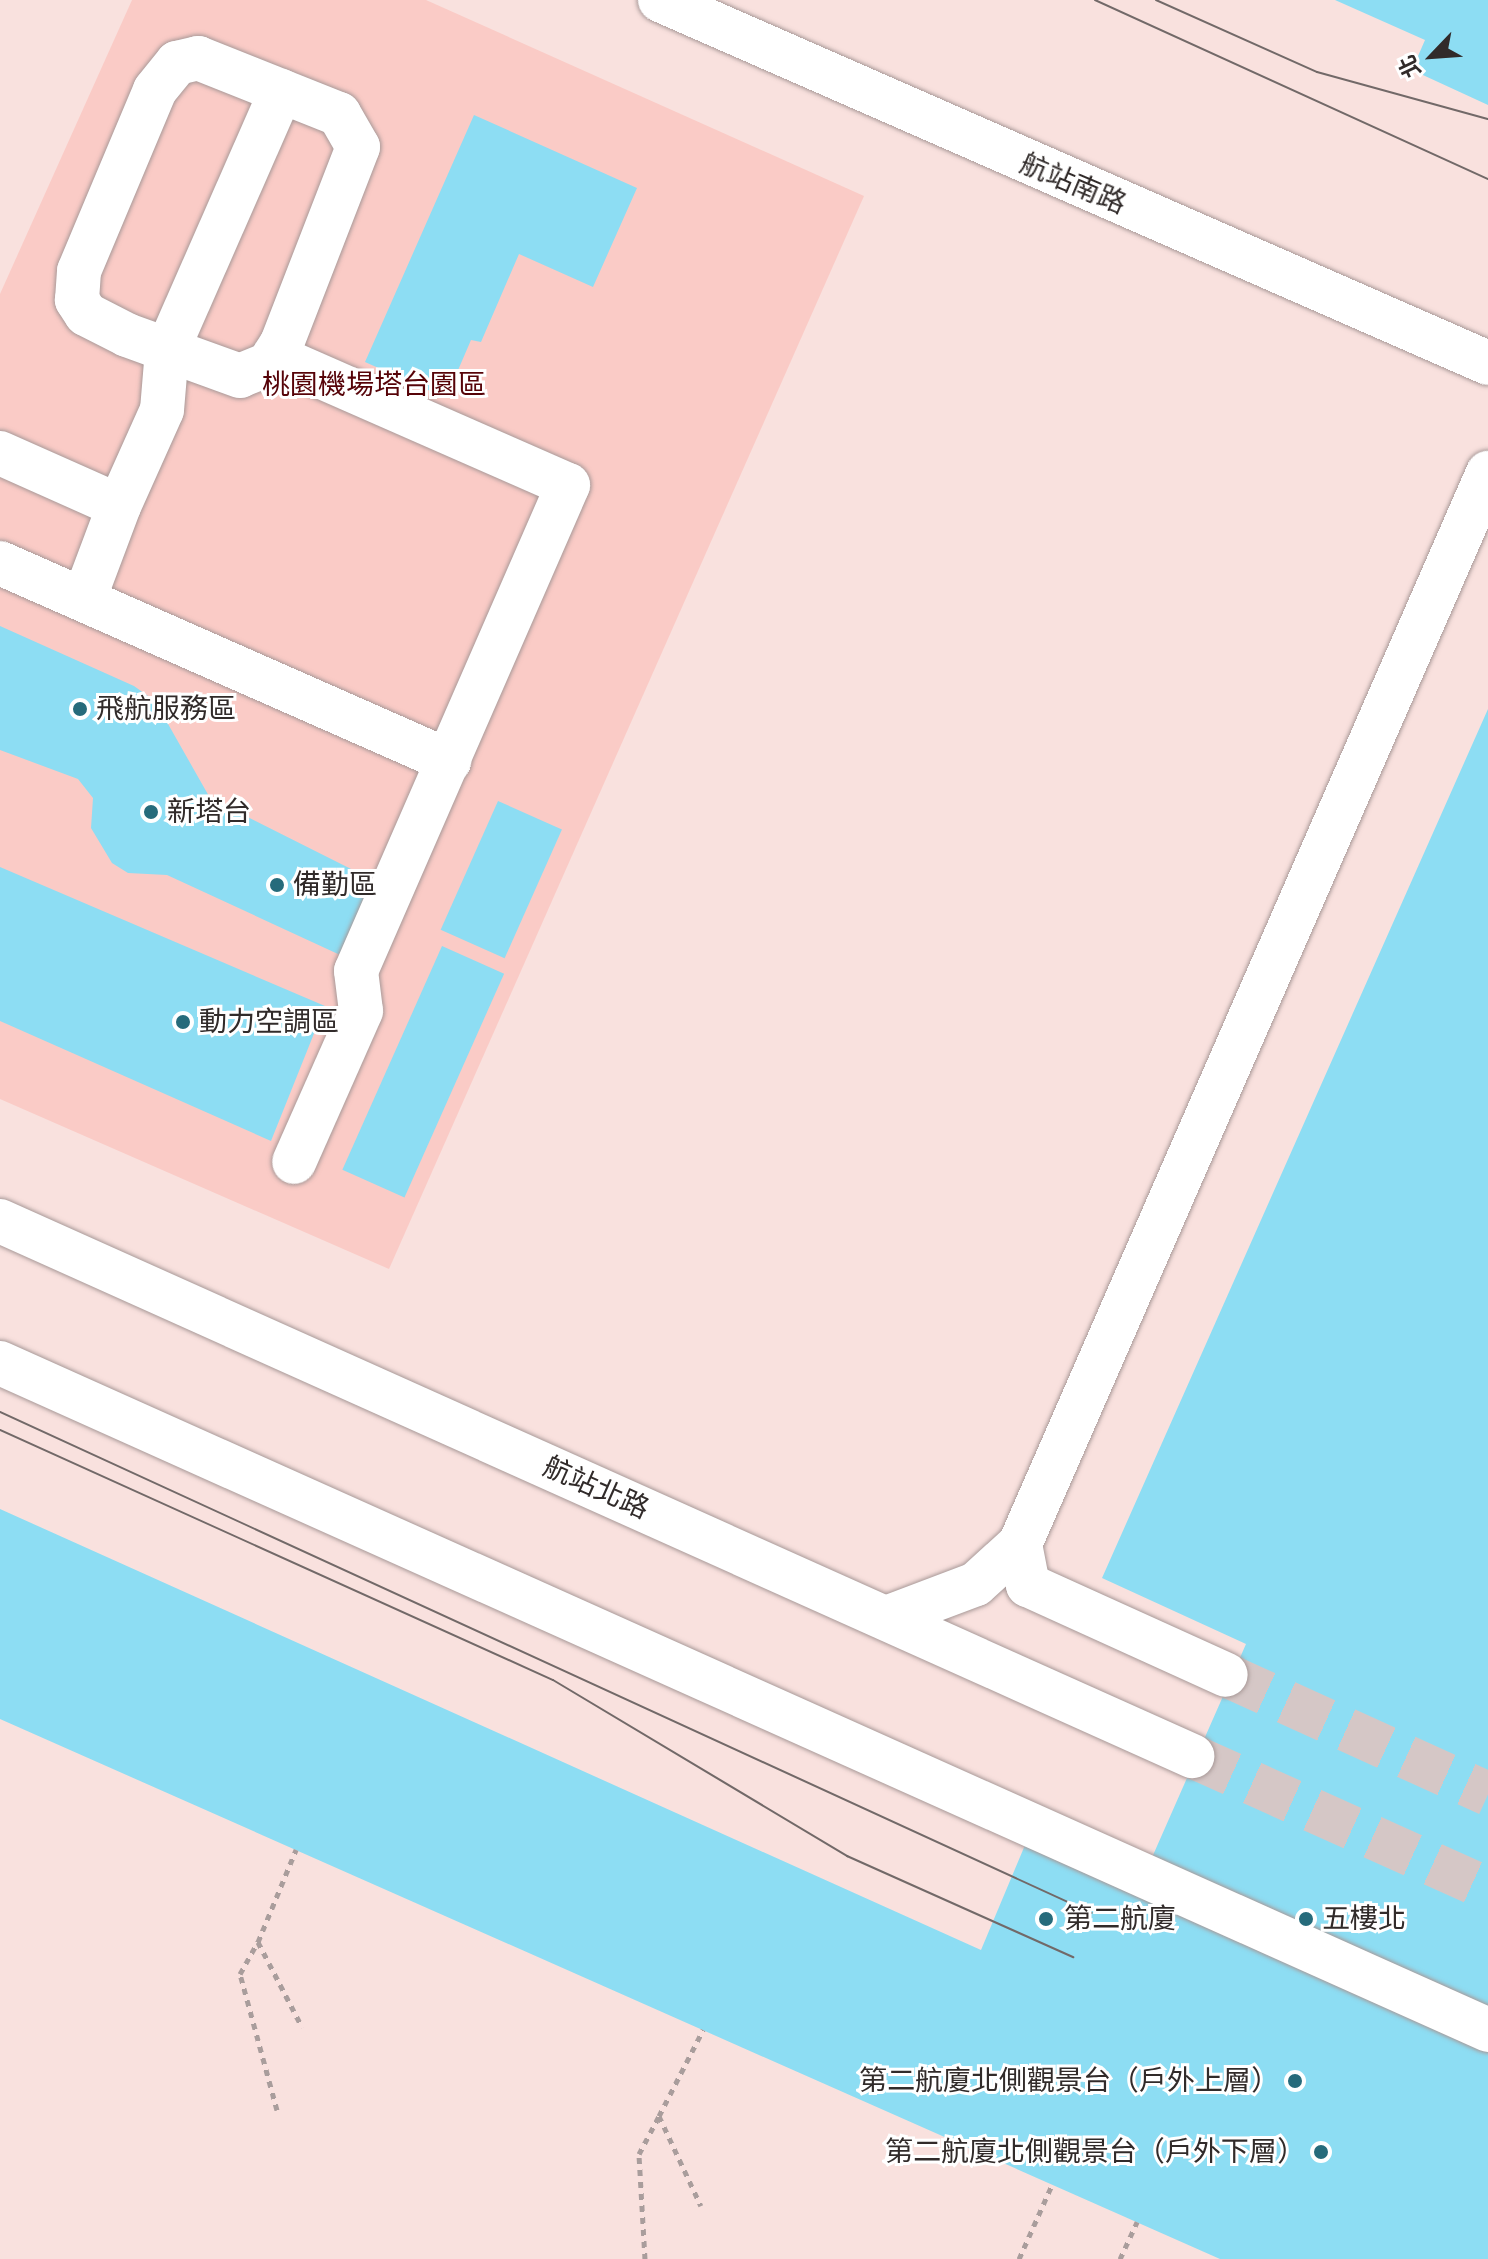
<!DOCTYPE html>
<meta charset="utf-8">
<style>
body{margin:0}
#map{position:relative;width:1488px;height:2259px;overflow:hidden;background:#feeeed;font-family:"Fira Sans Condensed","Noto Sans TC",sans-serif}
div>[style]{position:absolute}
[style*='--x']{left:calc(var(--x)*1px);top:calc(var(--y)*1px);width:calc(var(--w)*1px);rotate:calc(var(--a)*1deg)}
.built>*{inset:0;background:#f9e1de;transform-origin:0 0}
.green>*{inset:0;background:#facbc6}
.building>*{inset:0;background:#8dddf3;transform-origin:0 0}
.minor-tunnel>*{height:44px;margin-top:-22px;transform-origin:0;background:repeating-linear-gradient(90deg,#d5c7c6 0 44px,transparent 0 66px)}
.path>*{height:5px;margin-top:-2.5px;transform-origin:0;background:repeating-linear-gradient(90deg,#a99d9c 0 6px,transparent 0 12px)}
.roads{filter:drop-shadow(0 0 2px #a89998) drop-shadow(0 0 2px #a89998)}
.minor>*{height:44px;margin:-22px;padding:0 22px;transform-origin:22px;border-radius:22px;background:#fff}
.tram>*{height:2px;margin:-1px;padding:0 1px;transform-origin:1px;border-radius:1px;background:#726968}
.dots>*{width:22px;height:22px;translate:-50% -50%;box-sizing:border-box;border:4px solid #fff;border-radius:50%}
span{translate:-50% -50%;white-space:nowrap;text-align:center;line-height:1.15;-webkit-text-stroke:6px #fff;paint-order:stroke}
.street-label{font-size:28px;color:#312b2a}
.park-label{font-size:28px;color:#560308}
.poi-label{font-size:28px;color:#312b2a}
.left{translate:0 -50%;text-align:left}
.right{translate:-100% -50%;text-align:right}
.north{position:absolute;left:1392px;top:16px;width:80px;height:80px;-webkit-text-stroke:6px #fff;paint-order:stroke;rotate:245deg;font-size:22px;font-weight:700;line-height:32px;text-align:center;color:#312b2a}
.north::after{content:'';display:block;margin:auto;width:28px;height:36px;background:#312b2a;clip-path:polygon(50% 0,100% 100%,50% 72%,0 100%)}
</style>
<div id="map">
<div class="built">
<i style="left:0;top:0;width:1488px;height:2259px"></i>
</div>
<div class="green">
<i style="clip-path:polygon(132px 0,426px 0,864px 196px,389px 1269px,0 1099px,0 294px)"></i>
</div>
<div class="building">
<i style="clip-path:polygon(1335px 0,1488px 0,1488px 105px,1412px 70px,1425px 40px)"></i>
<i style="clip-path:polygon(474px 115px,637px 188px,593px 287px,519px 254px,481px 342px,471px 340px,446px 398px,365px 362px)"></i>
<i style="clip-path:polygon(0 626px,134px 686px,155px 701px,210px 798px,363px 875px,370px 895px,351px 960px,167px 875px,128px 873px,112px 863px,91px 828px,93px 798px,78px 779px,0 750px)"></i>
<i style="clip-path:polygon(1488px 709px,1488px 2259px,1220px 2259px,0 1719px,0 1509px,981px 1950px,1028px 1838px,1139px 1887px,1246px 1644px,1102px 1578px)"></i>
<i style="left:498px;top:801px;width:70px;height:141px;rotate:24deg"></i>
<i style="clip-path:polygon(0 867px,325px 1006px,271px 1141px,0 1021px)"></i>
<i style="left:442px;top:946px;width:68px;height:245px;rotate:24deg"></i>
</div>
<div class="minor-tunnel">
<i style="--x:1226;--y:1675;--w:288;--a:24.4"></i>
<i style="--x:1192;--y:1756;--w:325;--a:24.2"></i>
</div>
<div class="path">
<i style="--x:258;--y:1942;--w:100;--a:-67.6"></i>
<i style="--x:277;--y:2110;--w:141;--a:-105.2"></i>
<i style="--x:240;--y:1974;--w:37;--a:-61"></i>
<i style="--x:258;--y:1942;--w:96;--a:62.6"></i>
<i style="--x:659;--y:2116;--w:97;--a:-62.9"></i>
<i style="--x:645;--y:2259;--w:105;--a:-93.3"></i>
<i style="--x:639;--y:2154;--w:43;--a:-62.2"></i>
<i style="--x:659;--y:2116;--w:99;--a:65"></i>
<i style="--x:1019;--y:2259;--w:81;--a:-66"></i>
<i style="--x:1120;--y:2259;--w:41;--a:-65.3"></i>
</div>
<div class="roads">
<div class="minor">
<i style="--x:660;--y:0;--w:904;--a:23.67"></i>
<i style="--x:198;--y:58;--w:152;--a:21.7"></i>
<i style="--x:339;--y:114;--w:38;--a:60"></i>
<i style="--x:358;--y:147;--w:210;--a:111.2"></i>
<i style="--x:282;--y:343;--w:25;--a:122"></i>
<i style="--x:269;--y:364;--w:31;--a:158"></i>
<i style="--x:240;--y:376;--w:120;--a:-160.1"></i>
<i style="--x:127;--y:335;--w:46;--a:-152.9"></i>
<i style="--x:86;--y:314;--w:17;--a:-123"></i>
<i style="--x:77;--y:300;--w:29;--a:-86"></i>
<i style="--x:79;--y:271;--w:196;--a:-67.2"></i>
<i style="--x:155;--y:90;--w:35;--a:-51"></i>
<i style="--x:177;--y:63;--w:22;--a:-13"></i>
<i style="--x:274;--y:356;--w:321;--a:23.7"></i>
<i style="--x:568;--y:485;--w:530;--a:113.57"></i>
<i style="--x:356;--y:971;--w:40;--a:82.9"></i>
<i style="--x:361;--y:1011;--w:165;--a:113.9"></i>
<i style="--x:0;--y:453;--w:130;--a:24"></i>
<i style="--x:119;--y:506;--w:99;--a:110.6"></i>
<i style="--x:119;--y:506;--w:105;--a:-65.9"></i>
<i style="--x:162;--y:410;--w:59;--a:-85.2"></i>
<i style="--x:167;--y:351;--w:284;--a:-66.3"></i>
<i style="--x:0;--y:563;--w:491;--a:23.8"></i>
<i style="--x:0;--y:1221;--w:1307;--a:24.17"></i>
<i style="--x:0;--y:1363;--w:1631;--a:24.14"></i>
<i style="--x:1020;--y:1544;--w:42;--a:79"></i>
<i style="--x:1028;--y:1585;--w:217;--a:24.4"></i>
<i style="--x:886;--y:1618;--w:96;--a:-20.7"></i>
<i style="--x:976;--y:1584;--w:59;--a:-42.3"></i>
<i style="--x:1020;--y:1544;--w:1169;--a:-66.4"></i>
</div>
</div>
<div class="tram">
<i style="--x:1095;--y:0;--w:432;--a:24.5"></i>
<i style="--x:1156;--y:0;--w:176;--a:24.1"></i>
<i style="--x:1317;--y:72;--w:177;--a:15.4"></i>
<i style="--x:0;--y:1412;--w:1201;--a:24.65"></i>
<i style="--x:0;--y:1430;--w:607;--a:24.33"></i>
<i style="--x:553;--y:1680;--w:343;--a:30.9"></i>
<i style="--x:847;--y:1856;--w:248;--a:24.1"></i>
</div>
<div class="dots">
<i style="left:80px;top:709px;background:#266b7b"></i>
<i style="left:151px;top:812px;background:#266b7b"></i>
<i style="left:277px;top:885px;background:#266b7b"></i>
<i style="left:183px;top:1022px;background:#266b7b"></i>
<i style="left:1046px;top:1919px;background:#266b7b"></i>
<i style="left:1306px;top:1919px;background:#266b7b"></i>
<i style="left:1295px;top:2081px;background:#266b7b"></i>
<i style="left:1321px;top:2152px;background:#266b7b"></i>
</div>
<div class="street-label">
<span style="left:1073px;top:184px;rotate:23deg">航站南路</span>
<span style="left:596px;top:1488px;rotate:24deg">航站北路</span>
</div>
<div class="park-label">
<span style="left:374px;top:385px">桃園機場塔台園區</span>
</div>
<div class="poi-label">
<span class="left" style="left:96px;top:709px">飛航服務區</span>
<span class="left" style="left:167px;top:812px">新塔台</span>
<span class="left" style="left:293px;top:885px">備勤區</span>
<span class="left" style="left:199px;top:1022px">動力空調區</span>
<span class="left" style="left:1064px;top:1919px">第二航廈</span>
<span class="left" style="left:1322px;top:1919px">五樓北</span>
<span class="right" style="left:1279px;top:2081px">第二航廈北側觀景台（戶外上層）</span>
<span class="right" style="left:1305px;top:2152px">第二航廈北側觀景台（戶外下層）</span>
</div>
<div class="north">北</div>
</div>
